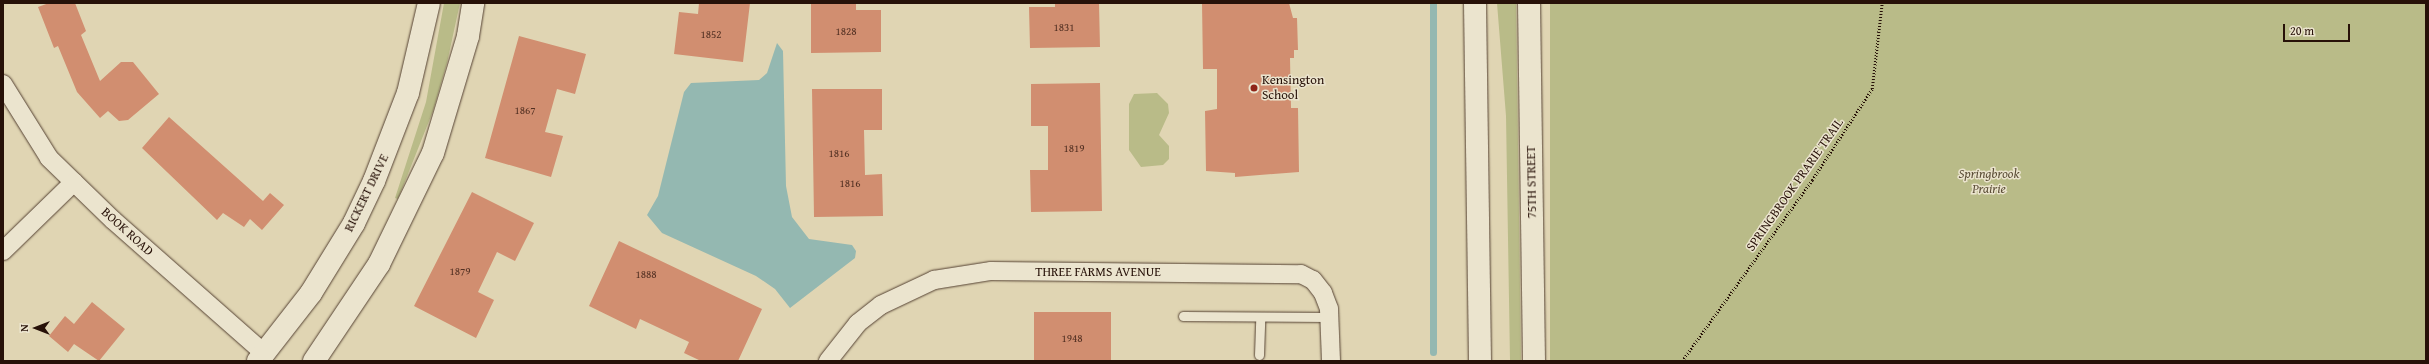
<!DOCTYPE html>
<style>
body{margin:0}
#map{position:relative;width:2429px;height:364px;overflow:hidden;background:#e0d5b3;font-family:"Gentium Book Plus",serif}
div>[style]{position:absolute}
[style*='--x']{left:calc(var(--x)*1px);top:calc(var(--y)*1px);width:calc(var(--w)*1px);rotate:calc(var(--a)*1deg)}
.green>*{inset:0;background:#b9bb88;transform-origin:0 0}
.water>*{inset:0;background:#94b8b1}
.stream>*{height:7px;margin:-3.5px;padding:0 3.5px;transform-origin:3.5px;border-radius:3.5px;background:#94b8b1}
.building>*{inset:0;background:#d18e70;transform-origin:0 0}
.path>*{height:2.5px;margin-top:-1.25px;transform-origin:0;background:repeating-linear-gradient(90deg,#271108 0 1px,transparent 0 3px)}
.roads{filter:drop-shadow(0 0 1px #554233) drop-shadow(0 0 1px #554233)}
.service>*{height:9px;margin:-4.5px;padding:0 4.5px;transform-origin:4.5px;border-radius:4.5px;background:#ebe4ce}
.minor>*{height:18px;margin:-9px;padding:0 9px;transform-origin:9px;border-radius:9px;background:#ebe4ce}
.tertiary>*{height:22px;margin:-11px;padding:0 11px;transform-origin:11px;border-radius:11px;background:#ebe4ce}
.secondary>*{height:22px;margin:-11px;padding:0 11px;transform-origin:11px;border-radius:11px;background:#ebe4ce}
.dots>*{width:11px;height:11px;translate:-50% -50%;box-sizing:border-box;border:2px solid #ebe4ce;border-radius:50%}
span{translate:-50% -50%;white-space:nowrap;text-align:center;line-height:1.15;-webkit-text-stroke:3px #ebe4ce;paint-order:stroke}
.number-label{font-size:11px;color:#523022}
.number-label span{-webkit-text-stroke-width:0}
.poi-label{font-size:13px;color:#271108}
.left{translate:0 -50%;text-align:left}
.park-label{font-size:13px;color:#5a4c35;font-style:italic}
.street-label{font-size:13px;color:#271108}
.frame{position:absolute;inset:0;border:4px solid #271108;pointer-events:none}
.north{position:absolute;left:16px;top:308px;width:40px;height:40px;-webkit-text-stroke:3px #ebe4ce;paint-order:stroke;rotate:270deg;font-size:11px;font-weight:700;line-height:16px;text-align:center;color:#271108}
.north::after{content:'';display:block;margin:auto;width:14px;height:18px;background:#271108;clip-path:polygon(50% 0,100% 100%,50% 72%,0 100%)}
.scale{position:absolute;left:2283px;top:24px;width:67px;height:18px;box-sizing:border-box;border:2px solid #271108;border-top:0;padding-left:5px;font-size:12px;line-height:14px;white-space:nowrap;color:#271108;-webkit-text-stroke:3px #ebe4ce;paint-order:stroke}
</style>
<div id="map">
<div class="green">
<i style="clip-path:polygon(444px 3px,460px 3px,447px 63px,433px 111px,398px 199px,395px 198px,426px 102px)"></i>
<i style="clip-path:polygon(1497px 3px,1516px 3px,1521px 361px,1510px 361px,1506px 116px)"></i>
<i style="left:1550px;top:3px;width:876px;height:358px"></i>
<i style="clip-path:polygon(1157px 93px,1168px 104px,1169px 113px,1159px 135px,1169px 146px,1169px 159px,1163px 165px,1141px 167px,1129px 150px,1129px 104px,1134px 94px)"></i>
</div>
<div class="water">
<i style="clip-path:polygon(777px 43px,783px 51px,786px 186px,792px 217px,809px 239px,852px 245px,856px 251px,855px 258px,790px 308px,775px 289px,756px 276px,662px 233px,647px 215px,658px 196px,684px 92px,691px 83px,759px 80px,767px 73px)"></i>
</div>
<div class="stream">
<i style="--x:1433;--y:3;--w:349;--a:90"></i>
</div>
<div class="building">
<i style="clip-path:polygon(49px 3px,75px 3px,86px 31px,81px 35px,100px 81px,121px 62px,133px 62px,159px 94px,128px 120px,119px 121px,108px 111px,100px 118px,77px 92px,58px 46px,54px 48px,38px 7px)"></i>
<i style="clip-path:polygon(699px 3px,750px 3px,743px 62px,674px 54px,679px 12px,698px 14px)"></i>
<i style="clip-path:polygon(811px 3px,856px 3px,856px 10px,881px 10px,881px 52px,811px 53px)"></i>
<i style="clip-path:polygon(1055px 3px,1099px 3px,1100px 47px,1030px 48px,1029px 7px,1055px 7px)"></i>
<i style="clip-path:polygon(1202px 3px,1289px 3px,1293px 18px,1297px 18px,1298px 50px,1294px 50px,1294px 58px,1290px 58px,1291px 108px,1298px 108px,1299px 172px,1235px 177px,1235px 173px,1206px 171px,1205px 111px,1217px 109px,1217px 69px,1203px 69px)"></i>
<i style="clip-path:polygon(519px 36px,586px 54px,575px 94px,557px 89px,545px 132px,563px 136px,551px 177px,485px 158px)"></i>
<i style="clip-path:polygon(1100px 83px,1102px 211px,1031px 212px,1030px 170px,1048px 170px,1048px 126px,1031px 126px,1031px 84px)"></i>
<i style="clip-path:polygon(812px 89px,882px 89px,882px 130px,864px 130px,865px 175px,882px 174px,883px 216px,814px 217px)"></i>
<i style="clip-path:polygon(169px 117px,263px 201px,270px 193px,284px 205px,262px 230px,250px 219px,244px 227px,223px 213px,217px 220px,142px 148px)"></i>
<i style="clip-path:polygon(472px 192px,534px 223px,515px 261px,497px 252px,478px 292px,494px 300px,476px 338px,414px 306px)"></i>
<i style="clip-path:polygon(619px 241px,762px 309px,738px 361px,701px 361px,684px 353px,689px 342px,640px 319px,636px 329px,589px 306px)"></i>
<i style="clip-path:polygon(92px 302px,125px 329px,99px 361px,74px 344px,68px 352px,49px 336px,65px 316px,74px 324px)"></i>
<i style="left:1111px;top:312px;width:49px;height:77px;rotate:90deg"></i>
</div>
<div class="path">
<i style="--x:1682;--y:361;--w:223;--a:-54.3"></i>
<i style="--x:1812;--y:180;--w:109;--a:-56.6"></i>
<i style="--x:1872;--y:89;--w:87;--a:-83.4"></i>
</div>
<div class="roads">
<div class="service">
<i style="--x:1183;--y:316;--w:146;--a:0.4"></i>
<i style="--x:1259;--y:355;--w:38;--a:-88"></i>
</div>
<div class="minor">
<i style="--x:3;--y:84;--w:87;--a:58.1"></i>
<i style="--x:49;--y:158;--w:89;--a:44.1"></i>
<i style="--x:113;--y:220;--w:203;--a:41.4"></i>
<i style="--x:3;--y:251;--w:99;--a:-44.2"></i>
<i style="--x:828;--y:361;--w:48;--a:-51.7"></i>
<i style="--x:858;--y:323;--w:29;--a:-38"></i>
<i style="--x:881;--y:305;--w:59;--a:-25.3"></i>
<i style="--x:934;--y:280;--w:58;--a:-9"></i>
<i style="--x:991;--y:271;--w:310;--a:0.6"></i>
<i style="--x:1301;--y:274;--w:13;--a:27"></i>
<i style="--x:1313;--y:280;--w:16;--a:52"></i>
<i style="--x:1323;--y:293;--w:17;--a:69"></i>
<i style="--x:1329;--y:309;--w:52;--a:87.8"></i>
</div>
<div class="tertiary">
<i style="--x:258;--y:361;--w:86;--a:-52.1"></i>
<i style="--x:311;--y:293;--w:82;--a:-58.4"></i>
<i style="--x:354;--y:223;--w:47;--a:-64.5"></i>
<i style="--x:374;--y:181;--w:94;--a:-68.9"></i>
<i style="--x:408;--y:93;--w:92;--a:-76.9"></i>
<i style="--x:314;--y:361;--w:117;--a:-56.2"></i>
<i style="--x:379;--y:264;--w:123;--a:-64.1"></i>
<i style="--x:433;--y:153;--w:122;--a:-73.3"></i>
<i style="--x:468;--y:36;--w:33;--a:-81"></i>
</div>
<div class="secondary">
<i style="--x:1475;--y:3;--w:358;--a:89.2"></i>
<i style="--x:1529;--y:3;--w:358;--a:89.2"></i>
</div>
</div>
<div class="dots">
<i style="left:1254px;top:88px;background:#8f2418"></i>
</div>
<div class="number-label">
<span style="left:1064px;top:27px">1831</span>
<span style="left:846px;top:31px">1828</span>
<span style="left:711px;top:34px">1852</span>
<span style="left:525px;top:110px">1867</span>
<span style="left:1074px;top:148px">1819</span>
<span style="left:839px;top:153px">1816</span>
<span style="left:850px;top:183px">1816</span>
<span style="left:460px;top:271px">1879</span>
<span style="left:646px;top:274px">1888</span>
<span style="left:1072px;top:338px">1948</span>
</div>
<div class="poi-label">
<span class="left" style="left:1262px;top:88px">Kensington<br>School</span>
</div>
<div class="park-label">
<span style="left:1989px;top:182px">Springbrook<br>Prairie</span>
</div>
<div class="street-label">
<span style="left:1532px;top:182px;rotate:-91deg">75TH STREET</span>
<span style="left:1795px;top:185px;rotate:-55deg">SPRINGBROOK PRARIE TRAIL</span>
<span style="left:367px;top:193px;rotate:-64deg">RICKERT DRIVE</span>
<span style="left:127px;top:232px;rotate:42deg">BOOK ROAD</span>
<span style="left:1098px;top:272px">THREE FARMS AVENUE</span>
</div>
<div class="frame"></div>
<div class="north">N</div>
<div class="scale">20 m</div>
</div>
